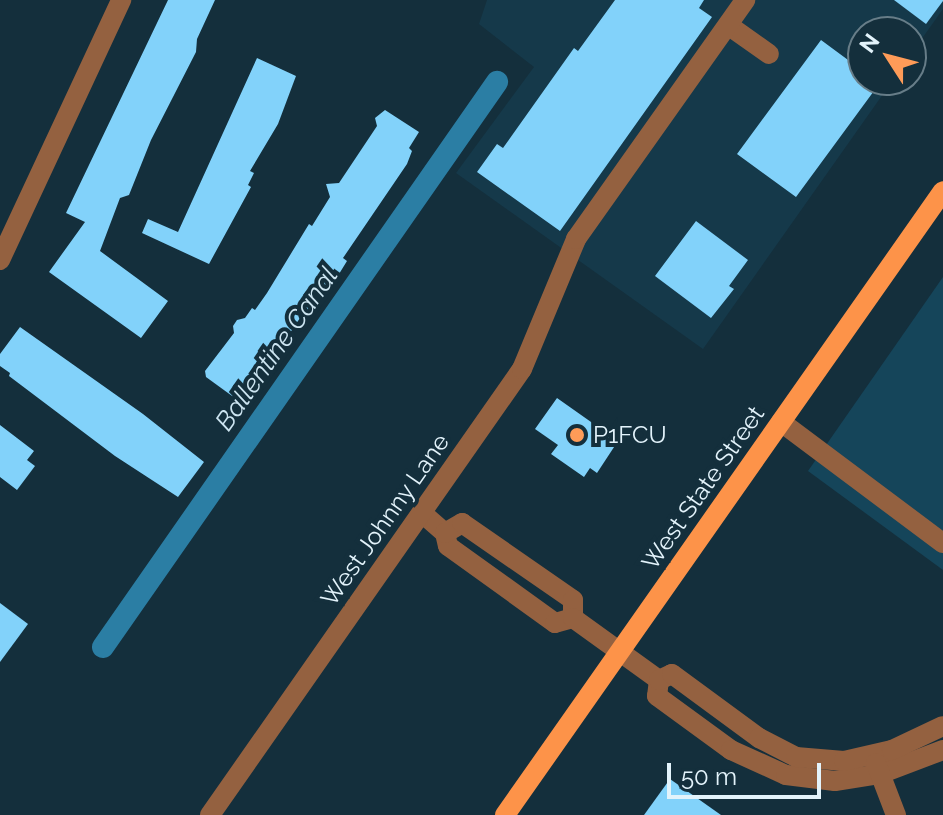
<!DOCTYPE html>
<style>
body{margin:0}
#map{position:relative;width:943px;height:815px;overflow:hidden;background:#142f3c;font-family:Raleway,sans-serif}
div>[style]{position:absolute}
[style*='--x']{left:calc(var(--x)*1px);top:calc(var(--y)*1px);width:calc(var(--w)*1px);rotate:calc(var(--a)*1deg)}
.built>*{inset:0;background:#15394a}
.green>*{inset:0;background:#15455a}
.canal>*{height:22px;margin:-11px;padding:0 11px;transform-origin:11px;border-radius:11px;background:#2b7ea4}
.building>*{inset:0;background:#82d2fa}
.minor>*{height:20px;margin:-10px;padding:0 10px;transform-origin:10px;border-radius:10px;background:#946140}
.major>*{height:20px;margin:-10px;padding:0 10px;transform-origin:10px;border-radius:10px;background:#fd9349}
.dots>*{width:22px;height:22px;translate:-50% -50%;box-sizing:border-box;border:4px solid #142f3c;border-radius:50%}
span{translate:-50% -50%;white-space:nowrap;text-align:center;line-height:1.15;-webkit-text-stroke:8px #142f3c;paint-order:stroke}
.poi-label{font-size:24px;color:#e3f3fb}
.left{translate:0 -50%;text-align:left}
.street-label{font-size:24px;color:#e3f3fb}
.water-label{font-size:26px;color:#cde5f1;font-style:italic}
.north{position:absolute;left:847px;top:16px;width:80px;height:80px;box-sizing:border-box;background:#142f3c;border:2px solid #677d88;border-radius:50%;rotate:306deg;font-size:22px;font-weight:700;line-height:32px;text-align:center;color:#e3f3fb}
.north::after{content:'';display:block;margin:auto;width:28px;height:36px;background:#fe9b58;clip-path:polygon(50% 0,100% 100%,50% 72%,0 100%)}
.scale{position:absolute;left:667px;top:763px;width:154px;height:36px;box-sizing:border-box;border:4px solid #e3f3fb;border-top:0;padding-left:10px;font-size:24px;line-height:28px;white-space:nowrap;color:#e3f3fb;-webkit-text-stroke:6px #142f3c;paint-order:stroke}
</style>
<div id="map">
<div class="built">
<i style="clip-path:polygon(487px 0,943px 0,943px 9px,911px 54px,911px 32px,863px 32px,863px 80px,893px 80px,703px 349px,456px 173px,534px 67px,479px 24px)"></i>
</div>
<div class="green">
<i style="clip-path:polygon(943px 277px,943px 570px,808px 471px)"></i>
</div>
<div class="canal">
<i style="--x:103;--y:647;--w:689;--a:-55.11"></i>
</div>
<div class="building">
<i style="clip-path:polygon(168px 0,215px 0,197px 39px,196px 52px,151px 140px,129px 195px,120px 198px,100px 251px,168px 301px,141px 338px,49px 272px,85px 222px,66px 213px)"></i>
<i style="clip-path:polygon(615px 0,704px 0,699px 8px,712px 17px,560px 231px,477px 172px,497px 144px,503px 148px,574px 48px,578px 51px)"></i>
<i style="clip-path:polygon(894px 0,943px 0,943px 1px,926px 24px)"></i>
<i style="clip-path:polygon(821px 40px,863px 71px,863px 80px,882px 80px,796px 197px,737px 154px)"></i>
<i style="clip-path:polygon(257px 58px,296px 76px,278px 124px,250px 171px,254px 173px,248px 185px,251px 187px,209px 264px,142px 233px,148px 219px,178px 232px)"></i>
<i style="clip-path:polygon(385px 110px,419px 132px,409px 148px,412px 151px,407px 164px,343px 258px,347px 261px,331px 287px,328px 285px,312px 308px,302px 315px,253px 388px,250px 385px,239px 401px,206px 377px,205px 371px,234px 333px,233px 326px,237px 320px,245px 318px,252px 308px,255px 310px,267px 293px,309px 224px,312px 226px,330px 197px,326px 184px,339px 183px,377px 126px,375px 118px)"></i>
<i style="clip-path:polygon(696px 221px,748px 260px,729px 286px,734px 289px,711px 318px,655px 276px)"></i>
<i style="clip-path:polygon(20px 327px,143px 414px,204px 462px,178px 497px,115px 456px,9px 376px,10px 373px,0 366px,0 354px)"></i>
<i style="clip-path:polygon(557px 398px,618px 441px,597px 473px,590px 468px,584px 477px,551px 454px,558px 445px,535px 429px)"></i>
<i style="clip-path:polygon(0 425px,34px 451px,27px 460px,35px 466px,17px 490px,0 477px)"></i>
<i style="clip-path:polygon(0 603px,28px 624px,0 662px)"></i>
<i style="clip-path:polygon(670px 779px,721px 815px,644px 815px)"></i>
</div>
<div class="minor">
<i style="--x:728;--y:25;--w:50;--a:35.3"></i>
<i style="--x:0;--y:260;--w:287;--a:-65"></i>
<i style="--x:781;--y:422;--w:202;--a:36.8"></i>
<i style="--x:422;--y:513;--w:30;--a:41"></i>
<i style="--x:445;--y:533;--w:13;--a:77"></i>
<i style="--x:448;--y:546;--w:132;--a:35.7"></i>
<i style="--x:555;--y:623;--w:19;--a:-16"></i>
<i style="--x:445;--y:533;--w:20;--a:-30"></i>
<i style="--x:462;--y:523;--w:135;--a:34.7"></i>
<i style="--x:573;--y:600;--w:18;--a:90"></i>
<i style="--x:573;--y:618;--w:106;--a:35.8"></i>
<i style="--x:659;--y:680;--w:16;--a:97"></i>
<i style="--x:657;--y:696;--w:92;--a:36.1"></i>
<i style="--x:731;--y:750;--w:60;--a:24.4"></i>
<i style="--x:786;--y:775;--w:49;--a:7"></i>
<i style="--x:835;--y:781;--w:46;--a:-8.8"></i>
<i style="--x:880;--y:774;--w:67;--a:-20.9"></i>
<i style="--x:659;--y:680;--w:14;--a:-25"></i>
<i style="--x:672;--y:674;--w:108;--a:36.3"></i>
<i style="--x:759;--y:738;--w:42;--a:27.2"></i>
<i style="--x:796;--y:757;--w:48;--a:4.8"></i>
<i style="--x:844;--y:761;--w:49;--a:-12.9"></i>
<i style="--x:892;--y:750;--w:56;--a:-25.2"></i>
<i style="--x:876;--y:763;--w:56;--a:69"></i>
<i style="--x:210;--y:815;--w:544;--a:-55.03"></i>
<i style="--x:522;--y:369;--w:141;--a:-67.4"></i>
<i style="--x:576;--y:239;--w:293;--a:-54.7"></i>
</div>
<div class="major">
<i style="--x:505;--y:815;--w:762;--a:-54.93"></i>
</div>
<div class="dots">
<i style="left:577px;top:435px;background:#fe9b58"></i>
</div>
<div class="poi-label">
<span class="left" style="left:593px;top:435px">P1FCU</span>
</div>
<div class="street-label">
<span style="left:703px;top:488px;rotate:-55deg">West State Street</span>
<span style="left:385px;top:520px;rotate:-55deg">West Johnny Lane</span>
</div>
<div class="water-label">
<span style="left:277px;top:349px;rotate:-55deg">Ballentine Canal</span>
</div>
<div class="north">N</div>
<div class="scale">50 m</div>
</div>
